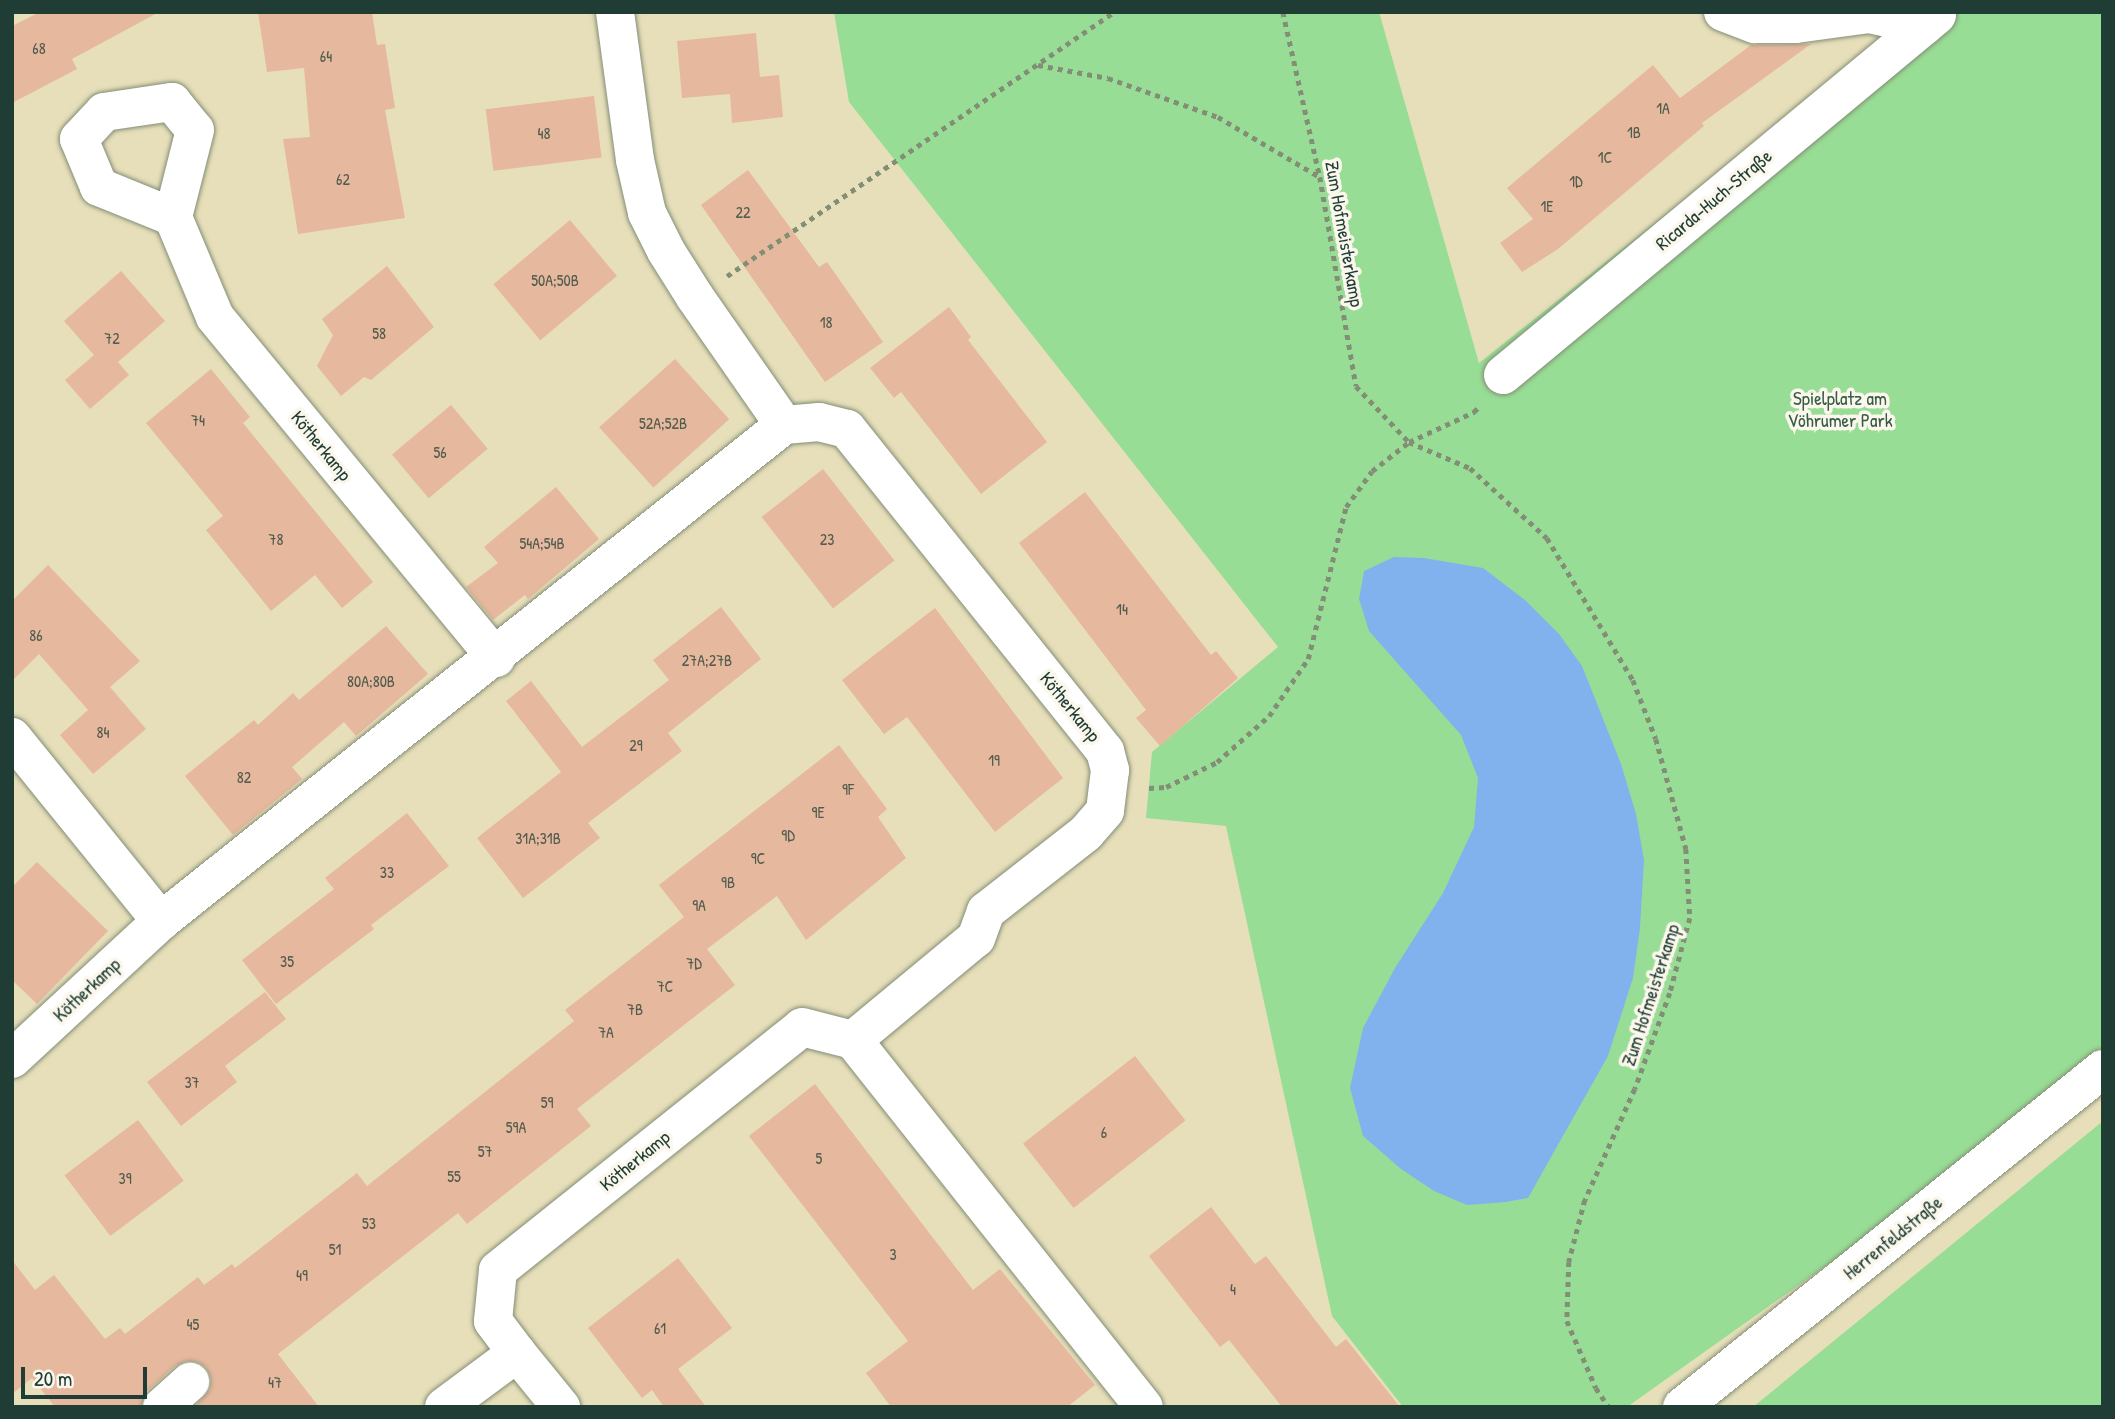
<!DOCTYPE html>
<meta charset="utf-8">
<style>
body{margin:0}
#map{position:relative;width:2115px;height:1419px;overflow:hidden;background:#e7dfba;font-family:"Patrick Hand",sans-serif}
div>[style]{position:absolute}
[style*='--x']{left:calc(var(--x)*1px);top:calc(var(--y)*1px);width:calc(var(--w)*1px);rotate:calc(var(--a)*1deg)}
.green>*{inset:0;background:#98dd95}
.water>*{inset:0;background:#82b2ed}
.building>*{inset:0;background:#e6b89e;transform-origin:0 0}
.path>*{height:4.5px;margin-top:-2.25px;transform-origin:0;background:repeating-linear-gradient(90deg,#838e77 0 5px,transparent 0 10px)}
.roads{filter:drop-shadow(0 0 2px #838e77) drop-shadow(0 0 2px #838e77)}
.minor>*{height:38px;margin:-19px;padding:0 19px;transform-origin:19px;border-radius:19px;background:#fff}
span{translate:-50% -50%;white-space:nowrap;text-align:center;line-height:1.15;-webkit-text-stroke:7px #fbf7ec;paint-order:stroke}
.number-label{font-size:16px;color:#515c4e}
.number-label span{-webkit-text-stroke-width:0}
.street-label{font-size:19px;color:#1f3d34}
.park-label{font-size:19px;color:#375d47}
.frame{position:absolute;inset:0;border:14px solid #1f3d34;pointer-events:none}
.scale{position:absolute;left:21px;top:1367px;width:126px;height:32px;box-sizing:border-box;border:4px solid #1f3d34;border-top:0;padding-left:9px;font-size:21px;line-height:24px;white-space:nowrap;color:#1f3d34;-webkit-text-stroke:5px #fbf7ec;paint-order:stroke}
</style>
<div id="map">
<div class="green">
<i style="clip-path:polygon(834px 12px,1379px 12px,1479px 363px,1920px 12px,2103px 12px,2103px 1069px,1627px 1407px,1403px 1407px,1332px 1316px,1226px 826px,1146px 818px,1152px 752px,1278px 647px,849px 102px)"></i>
<i style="clip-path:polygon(2103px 1121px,2103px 1407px,1753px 1407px)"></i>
</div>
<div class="water">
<i style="clip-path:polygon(1394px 557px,1424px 558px,1483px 568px,1525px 600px,1559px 634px,1582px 666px,1621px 764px,1636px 814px,1644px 860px,1640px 928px,1633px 978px,1608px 1056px,1528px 1198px,1506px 1202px,1467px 1205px,1434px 1191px,1401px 1169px,1363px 1136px,1350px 1088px,1363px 1028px,1395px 968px,1443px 893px,1474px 827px,1478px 778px,1461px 735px,1369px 631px,1359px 599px,1364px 571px)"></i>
</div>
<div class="building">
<i style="clip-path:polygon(40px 12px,159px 12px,72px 59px,77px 69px,12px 103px,12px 26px)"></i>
<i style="clip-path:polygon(258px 12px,372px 12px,377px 45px,385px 44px,395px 108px,385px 110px,405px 218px,298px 234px,283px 139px,310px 137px,304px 68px,267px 72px)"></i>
<i style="clip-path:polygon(756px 33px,760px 77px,779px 75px,783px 117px,732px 123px,730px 94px,682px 98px,677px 41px)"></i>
<i style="clip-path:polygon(1811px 44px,1702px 123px,1704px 126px,1558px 249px,1522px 272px,1500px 243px,1533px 219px,1507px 188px,1653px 65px,1680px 98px,1751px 45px)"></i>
<i style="left:594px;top:96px;width:62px;height:109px;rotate:83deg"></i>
<i style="clip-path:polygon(748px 170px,819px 267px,827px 262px,883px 342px,825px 382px,701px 205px)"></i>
<i style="left:570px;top:220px;width:73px;height:100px;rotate:50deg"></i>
<i style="clip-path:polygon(387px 266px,434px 327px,371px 380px,364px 377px,341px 396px,317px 366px,333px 335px,322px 319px)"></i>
<i style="clip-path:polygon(121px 271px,165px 321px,118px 362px,129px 375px,90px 409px,65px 380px,94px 355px,64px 321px)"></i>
<i style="clip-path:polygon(949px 307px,971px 337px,968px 340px,1047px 442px,981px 494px,901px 392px,894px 398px,870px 368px)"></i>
<i style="left:675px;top:359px;width:81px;height:102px;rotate:48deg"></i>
<i style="clip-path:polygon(211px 369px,250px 417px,243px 423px,373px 582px,342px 608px,315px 575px,271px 611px,206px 530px,223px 516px,146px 423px)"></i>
<i style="left:451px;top:405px;width:57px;height:77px;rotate:50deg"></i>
<i style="left:823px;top:469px;width:116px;height:78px;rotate:52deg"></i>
<i style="clip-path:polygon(556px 487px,599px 539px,528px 599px,525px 595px,493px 620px,466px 587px,498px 563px,484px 547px)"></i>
<i style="clip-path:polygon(1085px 492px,1211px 655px,1216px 651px,1238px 678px,1160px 746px,1136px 718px,1146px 710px,1019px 543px)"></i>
<i style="clip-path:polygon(48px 565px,140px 661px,110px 687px,146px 729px,93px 774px,60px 735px,88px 710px,39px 654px,12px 681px,12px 601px)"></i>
<i style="clip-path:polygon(721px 607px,761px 659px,668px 733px,682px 751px,588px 823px,600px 838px,523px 898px,477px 838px,561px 772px,506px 701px,531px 681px,582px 747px,669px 680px,653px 660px)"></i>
<i style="clip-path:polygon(935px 608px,1063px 778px,995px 832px,907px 717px,884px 734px,842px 680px)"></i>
<i style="clip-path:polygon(386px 626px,428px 674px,356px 736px,344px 722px,292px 767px,302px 779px,233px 835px,185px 776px,254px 720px,258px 725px,293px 693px,299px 700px)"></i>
<i style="clip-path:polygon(839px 745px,887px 809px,878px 817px,906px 858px,806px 940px,777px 896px,707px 949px,735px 985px,577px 1109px,591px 1126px,467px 1224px,458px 1213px,278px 1354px,319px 1407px,195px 1407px,210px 1389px,211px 1378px,206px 1367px,197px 1362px,186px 1361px,175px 1366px,147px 1391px,141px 1407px,55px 1407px,32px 1378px,12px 1394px,12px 1260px,35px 1290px,54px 1275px,105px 1339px,120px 1328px,125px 1334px,198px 1277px,204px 1285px,232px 1264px,235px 1268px,357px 1173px,367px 1186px,574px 1021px,565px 1010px,684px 917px,659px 885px)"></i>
<i style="clip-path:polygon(407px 813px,449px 866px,371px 925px,374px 929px,276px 1004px,242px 960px,334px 889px,325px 878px)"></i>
<i style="clip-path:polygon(37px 862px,108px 931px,37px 1004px,12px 980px,12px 887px)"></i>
<i style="clip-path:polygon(265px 992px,286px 1019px,225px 1066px,237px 1082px,181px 1126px,147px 1082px)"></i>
<i style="left:1135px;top:1056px;width:82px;height:142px;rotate:52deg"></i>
<i style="clip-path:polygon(815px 1084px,973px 1290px,1000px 1269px,1095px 1385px,1067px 1407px,891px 1407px,866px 1373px,908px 1341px,749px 1136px)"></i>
<i style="left:138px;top:1120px;width:76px;height:92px;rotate:53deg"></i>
<i style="clip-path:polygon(1211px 1207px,1255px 1264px,1266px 1256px,1336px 1347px,1346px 1339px,1400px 1407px,1282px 1407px,1229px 1340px,1220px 1347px,1149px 1256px)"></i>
<i style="clip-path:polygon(678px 1258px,732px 1328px,678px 1369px,706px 1407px,664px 1407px,652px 1390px,642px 1398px,588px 1328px)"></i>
</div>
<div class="path">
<i style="--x:1283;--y:12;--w:169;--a:77.4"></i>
<i style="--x:1320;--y:177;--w:212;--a:80.2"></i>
<i style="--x:1356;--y:386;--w:77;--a:46.6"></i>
<i style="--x:1409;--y:442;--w:72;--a:-24.8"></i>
<i style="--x:1474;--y:412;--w:9;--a:-49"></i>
<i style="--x:1038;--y:65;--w:71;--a:10.5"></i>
<i style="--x:1108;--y:78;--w:117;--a:19.5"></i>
<i style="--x:1218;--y:117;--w:118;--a:30.5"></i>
<i style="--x:727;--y:276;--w:468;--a:-34.3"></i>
<i style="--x:1149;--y:788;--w:17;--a:-3"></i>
<i style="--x:1166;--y:787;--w:57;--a:-26.1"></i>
<i style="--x:1217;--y:762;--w:69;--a:-41.5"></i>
<i style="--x:1269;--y:716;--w:69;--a:-55.6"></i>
<i style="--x:1308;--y:659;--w:157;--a:-76"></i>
<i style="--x:1346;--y:507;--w:44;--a:-54.2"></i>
<i style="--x:1372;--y:471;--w:47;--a:-38.1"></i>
<i style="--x:1409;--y:442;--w:66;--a:23.1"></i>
<i style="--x:1470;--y:468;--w:104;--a:42.3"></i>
<i style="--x:1547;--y:538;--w:166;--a:58.8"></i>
<i style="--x:1633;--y:680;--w:63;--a:68.7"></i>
<i style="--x:1656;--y:739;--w:114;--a:74.7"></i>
<i style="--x:1686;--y:849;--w:69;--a:86.7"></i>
<i style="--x:1690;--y:918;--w:78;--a:104.9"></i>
<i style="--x:1670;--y:993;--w:102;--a:110"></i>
<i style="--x:1635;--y:1089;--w:122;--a:114.2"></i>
<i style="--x:1585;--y:1200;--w:64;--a:104.5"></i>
<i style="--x:1569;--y:1262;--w:59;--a:91.9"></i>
<i style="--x:1567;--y:1321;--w:73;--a:66.6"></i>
<i style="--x:1596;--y:1388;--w:23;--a:56"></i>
</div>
<div class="roads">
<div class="minor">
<i style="--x:615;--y:12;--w:149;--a:82.3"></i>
<i style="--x:635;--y:160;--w:54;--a:77.2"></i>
<i style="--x:647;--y:213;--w:42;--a:63.4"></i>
<i style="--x:666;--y:251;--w:54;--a:57.8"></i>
<i style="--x:695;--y:297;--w:156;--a:55.2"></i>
<i style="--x:1723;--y:12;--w:34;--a:21"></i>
<i style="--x:1755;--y:24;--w:41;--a:0"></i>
<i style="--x:1796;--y:24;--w:74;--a:-7.8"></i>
<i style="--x:1869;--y:14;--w:56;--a:12.3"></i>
<i style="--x:1924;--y:26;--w:17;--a:-40"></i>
<i style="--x:173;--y:217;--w:80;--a:-157.9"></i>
<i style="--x:99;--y:187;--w:52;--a:-112.6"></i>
<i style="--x:79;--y:139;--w:37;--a:-47"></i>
<i style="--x:104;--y:112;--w:69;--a:-8.4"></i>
<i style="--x:172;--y:102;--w:36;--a:51"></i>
<i style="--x:195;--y:130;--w:90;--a:104.2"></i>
<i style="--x:173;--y:217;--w:108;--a:67.2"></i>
<i style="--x:215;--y:317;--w:442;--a:50.5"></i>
<i style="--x:1503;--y:375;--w:547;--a:-39.66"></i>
<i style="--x:12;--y:737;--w:237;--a:51"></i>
<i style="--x:12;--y:1059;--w:203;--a:-42.8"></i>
<i style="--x:161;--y:921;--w:796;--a:-38.52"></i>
<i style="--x:784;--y:425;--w:35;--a:-5"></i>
<i style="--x:819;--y:422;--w:29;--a:14"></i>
<i style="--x:847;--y:429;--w:413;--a:51.3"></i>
<i style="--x:1105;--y:751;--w:20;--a:75"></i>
<i style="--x:1110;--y:770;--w:41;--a:97"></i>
<i style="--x:1105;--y:811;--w:29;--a:131"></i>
<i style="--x:1086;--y:833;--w:127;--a:142"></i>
<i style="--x:986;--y:911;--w:29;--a:110"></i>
<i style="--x:976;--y:938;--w:160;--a:140.3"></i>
<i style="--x:853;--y:1040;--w:468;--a:51.6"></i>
<i style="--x:517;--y:1353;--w:40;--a:-127"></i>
<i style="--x:493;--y:1321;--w:51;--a:-84.4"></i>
<i style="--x:498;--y:1270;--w:389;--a:-38.6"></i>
<i style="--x:802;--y:1027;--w:53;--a:14.3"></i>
<i style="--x:162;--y:1407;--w:38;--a:-42"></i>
<i style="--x:444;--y:1407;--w:91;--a:-36.5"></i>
<i style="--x:517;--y:1353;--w:70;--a:50.8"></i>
<i style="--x:1682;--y:1407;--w:540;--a:-38.76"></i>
</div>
</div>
<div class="number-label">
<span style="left:39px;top:48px">68</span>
<span style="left:326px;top:56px">64</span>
<span style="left:1663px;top:108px">1A</span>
<span style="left:1634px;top:132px">1B</span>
<span style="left:544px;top:133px">48</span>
<span style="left:1605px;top:157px">1C</span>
<span style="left:343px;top:179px">62</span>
<span style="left:1576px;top:181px">1D</span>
<span style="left:1547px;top:206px">1E</span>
<span style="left:743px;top:212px">22</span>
<span style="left:555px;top:280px">50A;50B</span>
<span style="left:826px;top:322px">18</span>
<span style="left:379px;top:333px">58</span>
<span style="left:112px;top:338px">72</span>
<span style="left:198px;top:420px">74</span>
<span style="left:663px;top:423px">52A;52B</span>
<span style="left:440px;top:452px">56</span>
<span style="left:276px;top:539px">78</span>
<span style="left:827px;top:539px">23</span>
<span style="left:542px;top:543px">54A;54B</span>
<span style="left:1122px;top:609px">14</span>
<span style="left:36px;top:635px">86</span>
<span style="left:707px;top:660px">27A;27B</span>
<span style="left:371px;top:681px">80A;80B</span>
<span style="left:103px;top:732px">84</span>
<span style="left:636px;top:745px">29</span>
<span style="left:994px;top:760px">19</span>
<span style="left:244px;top:777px">82</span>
<span style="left:848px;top:789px">9F</span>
<span style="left:818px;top:812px">9E</span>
<span style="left:788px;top:835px">9D</span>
<span style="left:538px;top:838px">31A;31B</span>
<span style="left:758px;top:858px">9C</span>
<span style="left:387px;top:872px">33</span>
<span style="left:728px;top:882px">9B</span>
<span style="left:699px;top:905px">9A</span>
<span style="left:287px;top:961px">35</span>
<span style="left:694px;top:963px">7D</span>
<span style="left:665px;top:986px">7C</span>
<span style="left:635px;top:1009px">7B</span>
<span style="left:606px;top:1032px">7A</span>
<span style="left:192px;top:1082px">37</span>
<span style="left:547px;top:1102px">59</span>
<span style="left:516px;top:1127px">59A</span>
<span style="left:1104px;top:1132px">6</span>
<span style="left:485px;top:1151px">57</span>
<span style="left:819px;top:1158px">5</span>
<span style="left:454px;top:1176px">55</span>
<span style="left:125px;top:1178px">39</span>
<span style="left:369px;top:1223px">53</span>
<span style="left:335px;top:1249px">51</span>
<span style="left:893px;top:1254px">3</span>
<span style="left:302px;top:1275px">49</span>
<span style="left:1233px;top:1289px">4</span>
<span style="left:193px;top:1324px">45</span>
<span style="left:660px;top:1328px">61</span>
<span style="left:275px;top:1382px">47</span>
</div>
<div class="street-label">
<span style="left:1714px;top:200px;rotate:-40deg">Ricarda-Huch-Straße</span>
<span style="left:1344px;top:234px;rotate:80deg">Zum Hofmeisterkamp</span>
<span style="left:321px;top:446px;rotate:51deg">Kötherkamp</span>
<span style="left:1070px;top:707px;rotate:51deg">Kötherkamp</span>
<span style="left:87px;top:990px;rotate:-43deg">Kötherkamp</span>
<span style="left:1651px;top:995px;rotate:-72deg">Zum Hofmeisterkamp</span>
<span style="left:635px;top:1161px;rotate:-39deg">Kötherkamp</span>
<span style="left:1893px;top:1238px;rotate:-39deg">Herrenfeldstraße</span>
</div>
<div class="park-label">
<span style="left:1840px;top:410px">Spielplatz am<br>Vöhrumer Park</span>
</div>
<div class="frame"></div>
<div class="scale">20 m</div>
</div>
